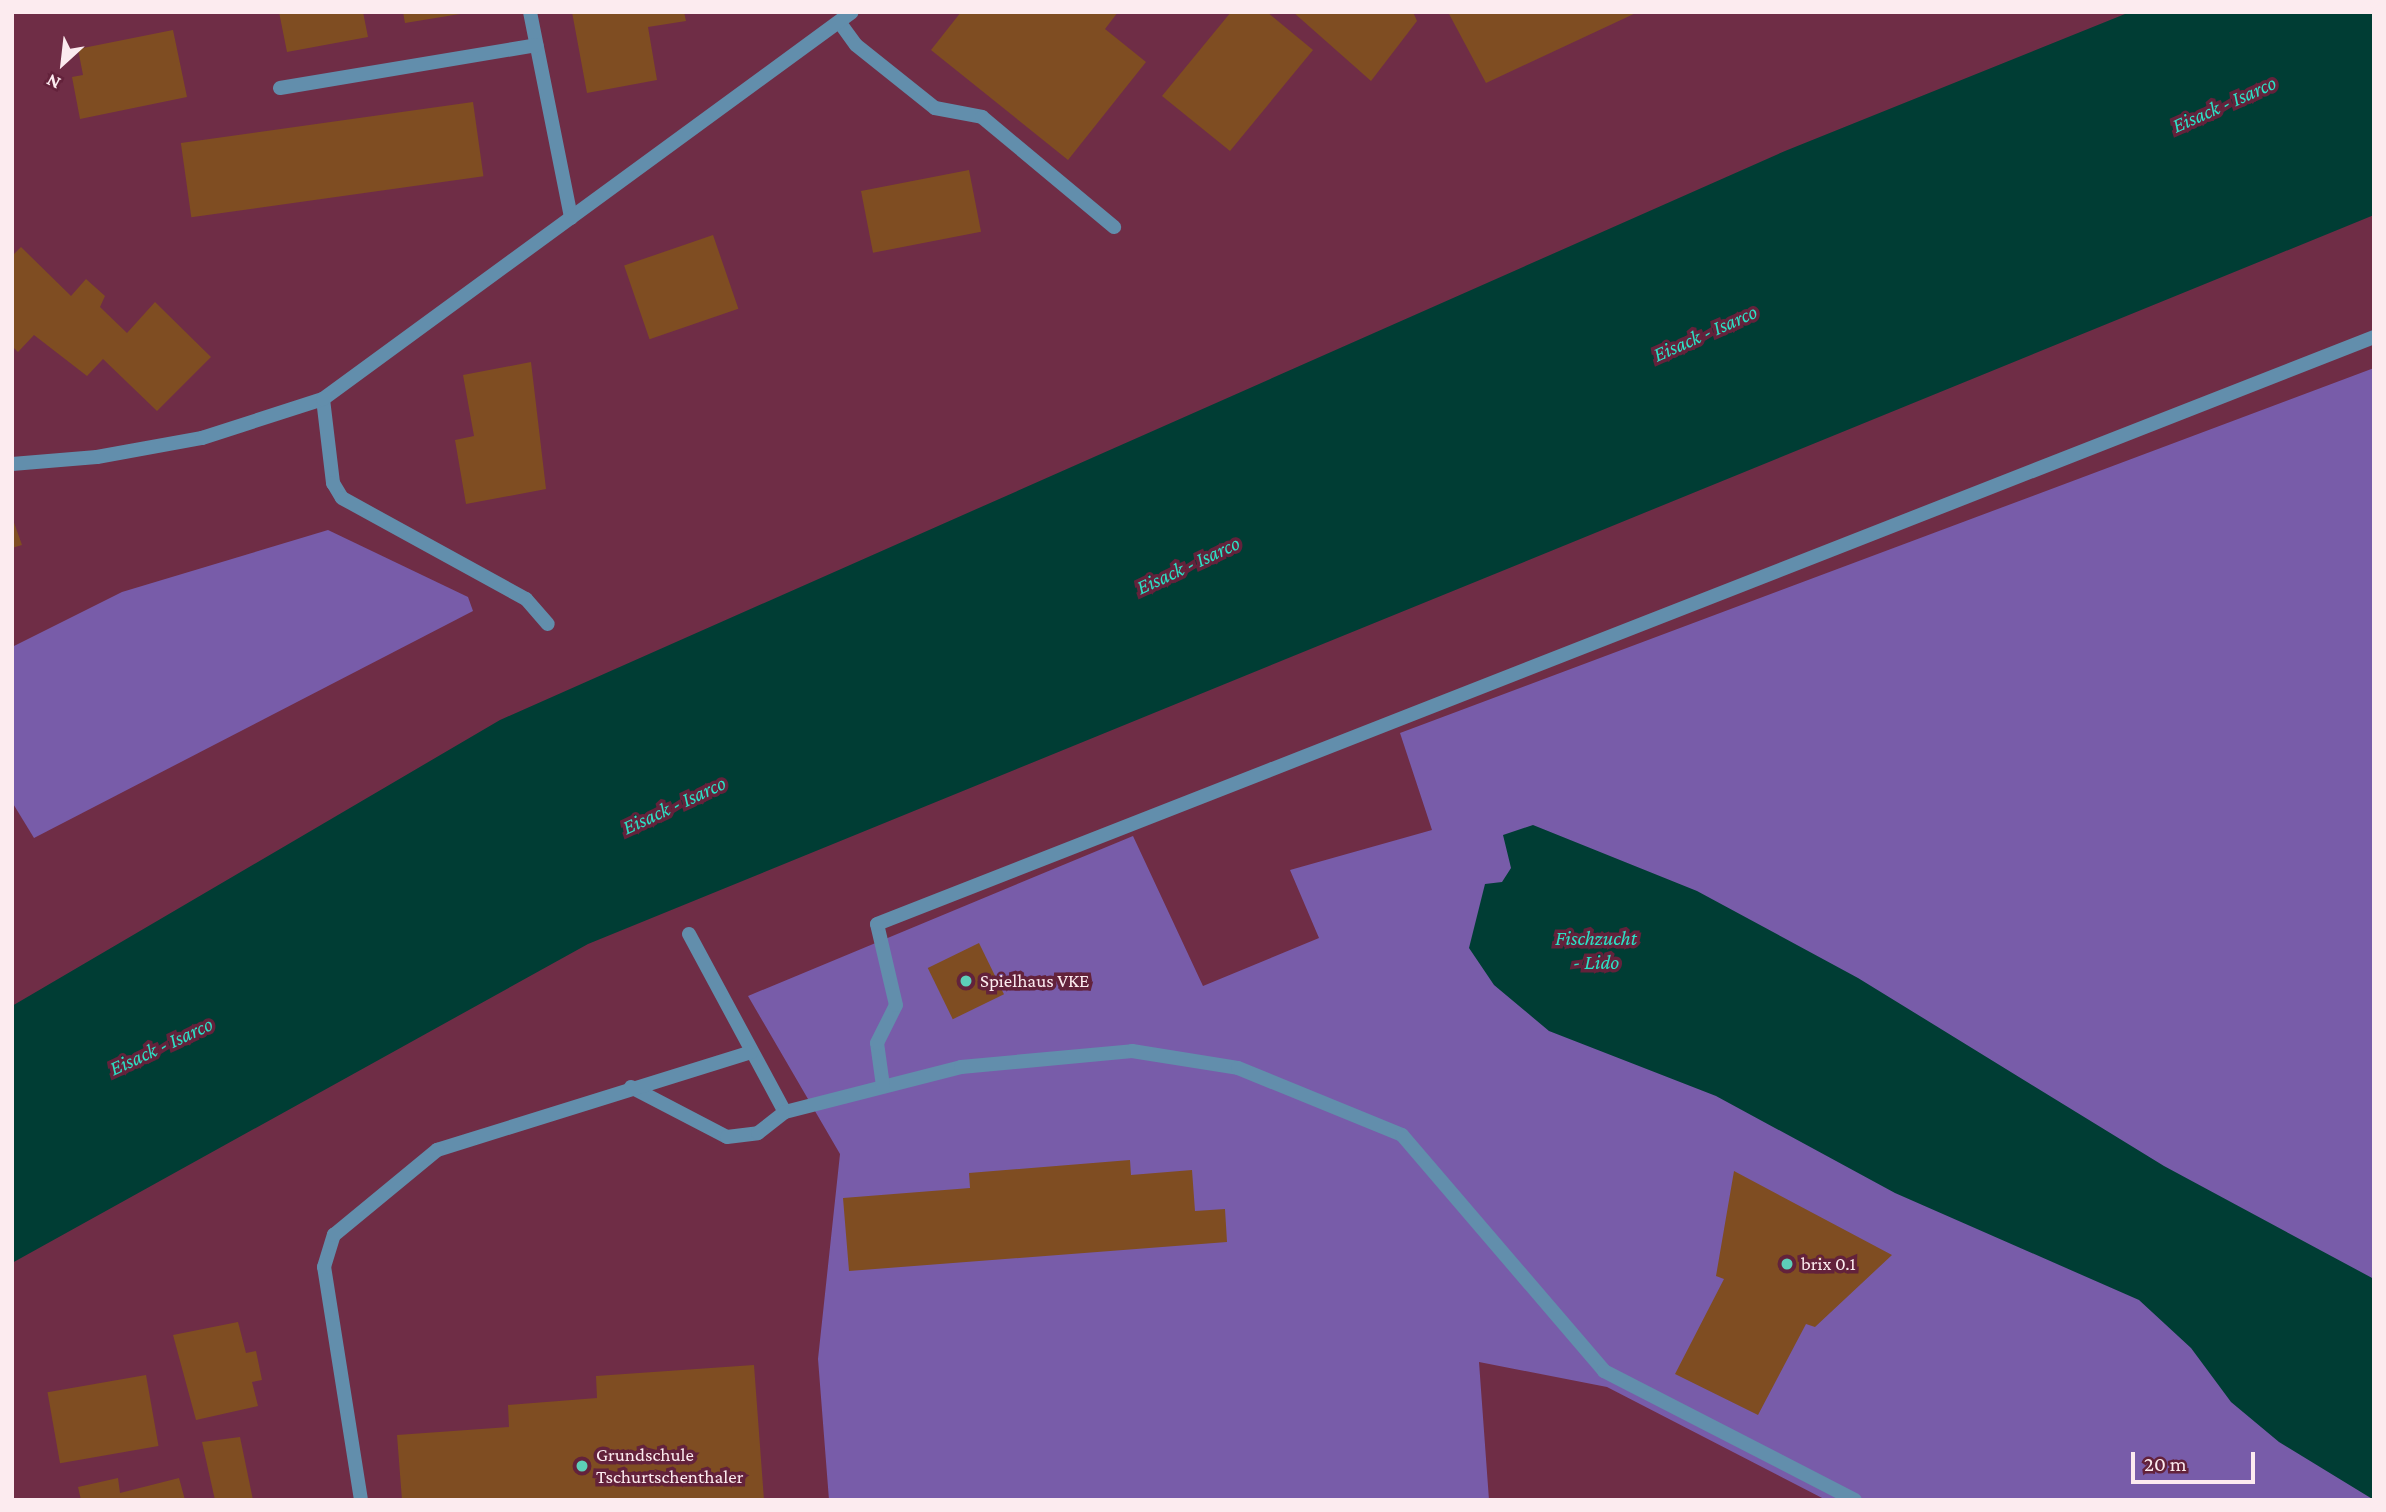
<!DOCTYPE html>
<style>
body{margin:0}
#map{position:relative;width:2386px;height:1512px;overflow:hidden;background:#6f2d46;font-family:"Crimson Pro",serif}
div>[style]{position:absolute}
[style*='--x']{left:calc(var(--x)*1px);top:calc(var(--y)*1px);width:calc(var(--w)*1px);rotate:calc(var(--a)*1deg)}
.green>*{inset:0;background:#785ca9}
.water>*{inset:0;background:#003d34}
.building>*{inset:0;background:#7f4d22;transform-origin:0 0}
.lane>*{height:14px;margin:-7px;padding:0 7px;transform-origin:7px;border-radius:7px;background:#628eac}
.street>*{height:14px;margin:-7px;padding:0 7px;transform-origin:7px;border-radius:7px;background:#628eac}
.dots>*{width:19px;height:19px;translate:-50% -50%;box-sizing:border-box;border:4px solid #63223b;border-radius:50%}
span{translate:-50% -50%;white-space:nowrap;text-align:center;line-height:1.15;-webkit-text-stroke:7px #63223b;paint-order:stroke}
.poi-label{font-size:19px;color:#fcebef}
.left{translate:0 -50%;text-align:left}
.water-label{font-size:21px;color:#2ce1c5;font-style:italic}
.frame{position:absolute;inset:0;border:14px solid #fcebef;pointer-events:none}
.north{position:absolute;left:28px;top:28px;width:70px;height:70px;-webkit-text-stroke:5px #63223b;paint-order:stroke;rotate:207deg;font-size:19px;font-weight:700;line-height:28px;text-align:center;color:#fcebef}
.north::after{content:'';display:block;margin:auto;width:24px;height:32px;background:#fcebef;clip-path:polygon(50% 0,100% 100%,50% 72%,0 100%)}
.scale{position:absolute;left:2131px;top:1452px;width:124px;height:32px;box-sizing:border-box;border:4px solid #fcebef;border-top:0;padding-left:9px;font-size:21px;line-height:24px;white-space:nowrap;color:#fcebef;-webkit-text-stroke:5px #63223b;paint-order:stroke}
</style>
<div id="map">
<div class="green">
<i style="clip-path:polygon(2374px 368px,2374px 1500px,1826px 1500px,1607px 1387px,1479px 1362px,1489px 1500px,829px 1500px,818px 1359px,840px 1154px,748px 996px,1133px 836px,1203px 986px,1319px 938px,1290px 870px,1432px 830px,1400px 733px)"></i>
<i style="clip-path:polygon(328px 530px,468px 597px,473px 611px,34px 838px,12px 802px,12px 647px,122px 592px)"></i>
</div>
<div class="water">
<i style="clip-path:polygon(2130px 12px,2374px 12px,2374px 215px,588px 944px,12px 1263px,12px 1006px,500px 720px,1785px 151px)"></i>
<i style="clip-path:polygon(1533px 825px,1697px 891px,1858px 978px,2164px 1166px,2374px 1279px,2374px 1500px,2279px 1442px,2231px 1402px,2191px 1348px,2139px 1300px,1895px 1193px,1716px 1096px,1549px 1031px,1494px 985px,1469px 948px,1485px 884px,1502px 882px,1511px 868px,1503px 835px)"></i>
</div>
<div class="building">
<i style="clip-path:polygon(279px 12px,363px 12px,368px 37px,287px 52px)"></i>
<i style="clip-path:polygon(403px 12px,460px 12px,460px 14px,405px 23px)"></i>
<i style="clip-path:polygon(572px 12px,684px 12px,686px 21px,648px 27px,657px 80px,587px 93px)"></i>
<i style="clip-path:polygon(961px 12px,1118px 12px,1105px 29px,1146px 62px,1068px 160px,931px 50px)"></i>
<i style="clip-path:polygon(1231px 12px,1267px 12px,1313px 50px,1230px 151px,1162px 96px)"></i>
<i style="clip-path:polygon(1293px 12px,1413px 12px,1417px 21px,1371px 81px)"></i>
<i style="clip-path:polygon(1448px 12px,1638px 12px,1486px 83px)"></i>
<i style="clip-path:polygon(173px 30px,187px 97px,80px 119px,72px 77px,83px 75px,78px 49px)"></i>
<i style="left:473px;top:102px;width:75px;height:295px;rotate:82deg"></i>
<i style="left:969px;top:170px;width:63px;height:110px;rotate:79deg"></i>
<i style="left:713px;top:235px;width:78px;height:94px;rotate:71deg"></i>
<i style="clip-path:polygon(21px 247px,71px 296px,86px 279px,105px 296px,100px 307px,127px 333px,155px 302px,211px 357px,157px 411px,103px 359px,87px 376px,34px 335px,18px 352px,12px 346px,12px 256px)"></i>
<i style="clip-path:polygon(531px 362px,546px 489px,466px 504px,455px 440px,474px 436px,463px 375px)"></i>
<i style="clip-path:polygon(12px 517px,22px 545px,12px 548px)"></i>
<i style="left:979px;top:943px;width:57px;height:57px;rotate:64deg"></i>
<i style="clip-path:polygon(1130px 1160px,1131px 1175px,1192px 1170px,1195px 1211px,1225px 1209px,1227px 1242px,849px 1271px,843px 1198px,970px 1188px,969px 1173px)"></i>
<i style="clip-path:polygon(1734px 1171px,1892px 1255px,1815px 1327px,1806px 1324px,1758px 1415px,1675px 1374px,1724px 1279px,1716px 1276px)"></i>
<i style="clip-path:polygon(238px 1322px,246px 1353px,256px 1351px,262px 1380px,252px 1382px,258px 1406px,196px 1420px,173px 1335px)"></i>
<i style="clip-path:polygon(754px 1365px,764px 1500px,402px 1500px,397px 1435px,509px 1427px,508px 1405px,597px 1398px,596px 1376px)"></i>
<i style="left:146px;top:1375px;width:72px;height:100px;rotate:80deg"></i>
<i style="clip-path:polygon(240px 1437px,253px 1500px,215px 1500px,202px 1442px)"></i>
<i style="clip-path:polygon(118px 1478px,120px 1493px,179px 1478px,185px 1500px,81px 1500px,78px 1487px)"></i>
</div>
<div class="lane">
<i style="--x:323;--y:399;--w:85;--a:83.2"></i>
<i style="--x:333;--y:483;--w:17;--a:59"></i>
<i style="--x:342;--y:498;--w:210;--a:28.8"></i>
<i style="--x:526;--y:599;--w:33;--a:49"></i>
<i style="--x:689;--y:934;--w:202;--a:61.7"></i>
<i style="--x:785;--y:1112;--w:182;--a:-14.3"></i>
<i style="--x:961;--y:1067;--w:172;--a:-5.3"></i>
<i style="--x:1132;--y:1051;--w:107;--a:9.1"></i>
<i style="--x:1238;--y:1068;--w:177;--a:22.2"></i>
<i style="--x:1402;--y:1135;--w:311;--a:49.4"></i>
<i style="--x:1604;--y:1371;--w:282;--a:27.2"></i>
<i style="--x:883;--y:1086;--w:43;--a:-97.9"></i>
<i style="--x:877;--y:1043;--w:42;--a:-63.4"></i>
<i style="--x:896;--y:1005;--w:83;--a:-103.2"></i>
<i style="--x:877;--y:924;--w:1608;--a:-21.41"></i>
<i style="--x:631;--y:1087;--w:108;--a:27.5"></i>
<i style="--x:727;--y:1137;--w:31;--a:-7"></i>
<i style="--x:758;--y:1133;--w:34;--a:-38"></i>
<i style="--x:437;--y:1150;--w:329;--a:-17.3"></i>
</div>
<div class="street">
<i style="--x:530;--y:12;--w:210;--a:78.7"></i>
<i style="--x:840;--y:23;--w:27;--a:54"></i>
<i style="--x:856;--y:45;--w:101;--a:38.6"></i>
<i style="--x:935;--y:108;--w:48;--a:10.8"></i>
<i style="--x:982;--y:117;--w:172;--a:39.8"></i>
<i style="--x:280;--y:88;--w:260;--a:-9.5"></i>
<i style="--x:12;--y:464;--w:85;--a:-4.7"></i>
<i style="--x:97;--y:457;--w:107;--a:-10.3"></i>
<i style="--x:202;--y:438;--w:127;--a:-17.9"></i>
<i style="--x:323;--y:399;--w:655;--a:-36.19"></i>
<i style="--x:361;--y:1500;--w:236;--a:-99"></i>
<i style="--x:324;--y:1267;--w:34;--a:-73"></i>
<i style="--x:334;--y:1235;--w:134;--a:-39.5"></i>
</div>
<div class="dots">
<i style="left:966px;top:981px;background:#5dceb8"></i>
<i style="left:1787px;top:1264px;background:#5dceb8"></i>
<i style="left:582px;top:1466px;background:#5dceb8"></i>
</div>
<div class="poi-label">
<span class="left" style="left:980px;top:981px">Spielhaus VKE</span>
<span class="left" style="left:1801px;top:1264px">brix 0.1</span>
<span class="left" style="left:596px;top:1466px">Grundschule<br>Tschurtschenthaler</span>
</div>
<div class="water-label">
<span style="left:2224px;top:104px;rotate:-24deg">Eisack - Isarco</span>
<span style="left:1705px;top:333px;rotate:-24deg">Eisack - Isarco</span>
<span style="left:1188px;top:565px;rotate:-25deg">Eisack - Isarco</span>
<span style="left:674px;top:805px;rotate:-25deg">Eisack - Isarco</span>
<span style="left:1596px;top:950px">Fischzucht<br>- Lido</span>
<span style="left:161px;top:1046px;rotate:-25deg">Eisack - Isarco</span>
</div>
<div class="frame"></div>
<div class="north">N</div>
<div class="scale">20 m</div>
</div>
